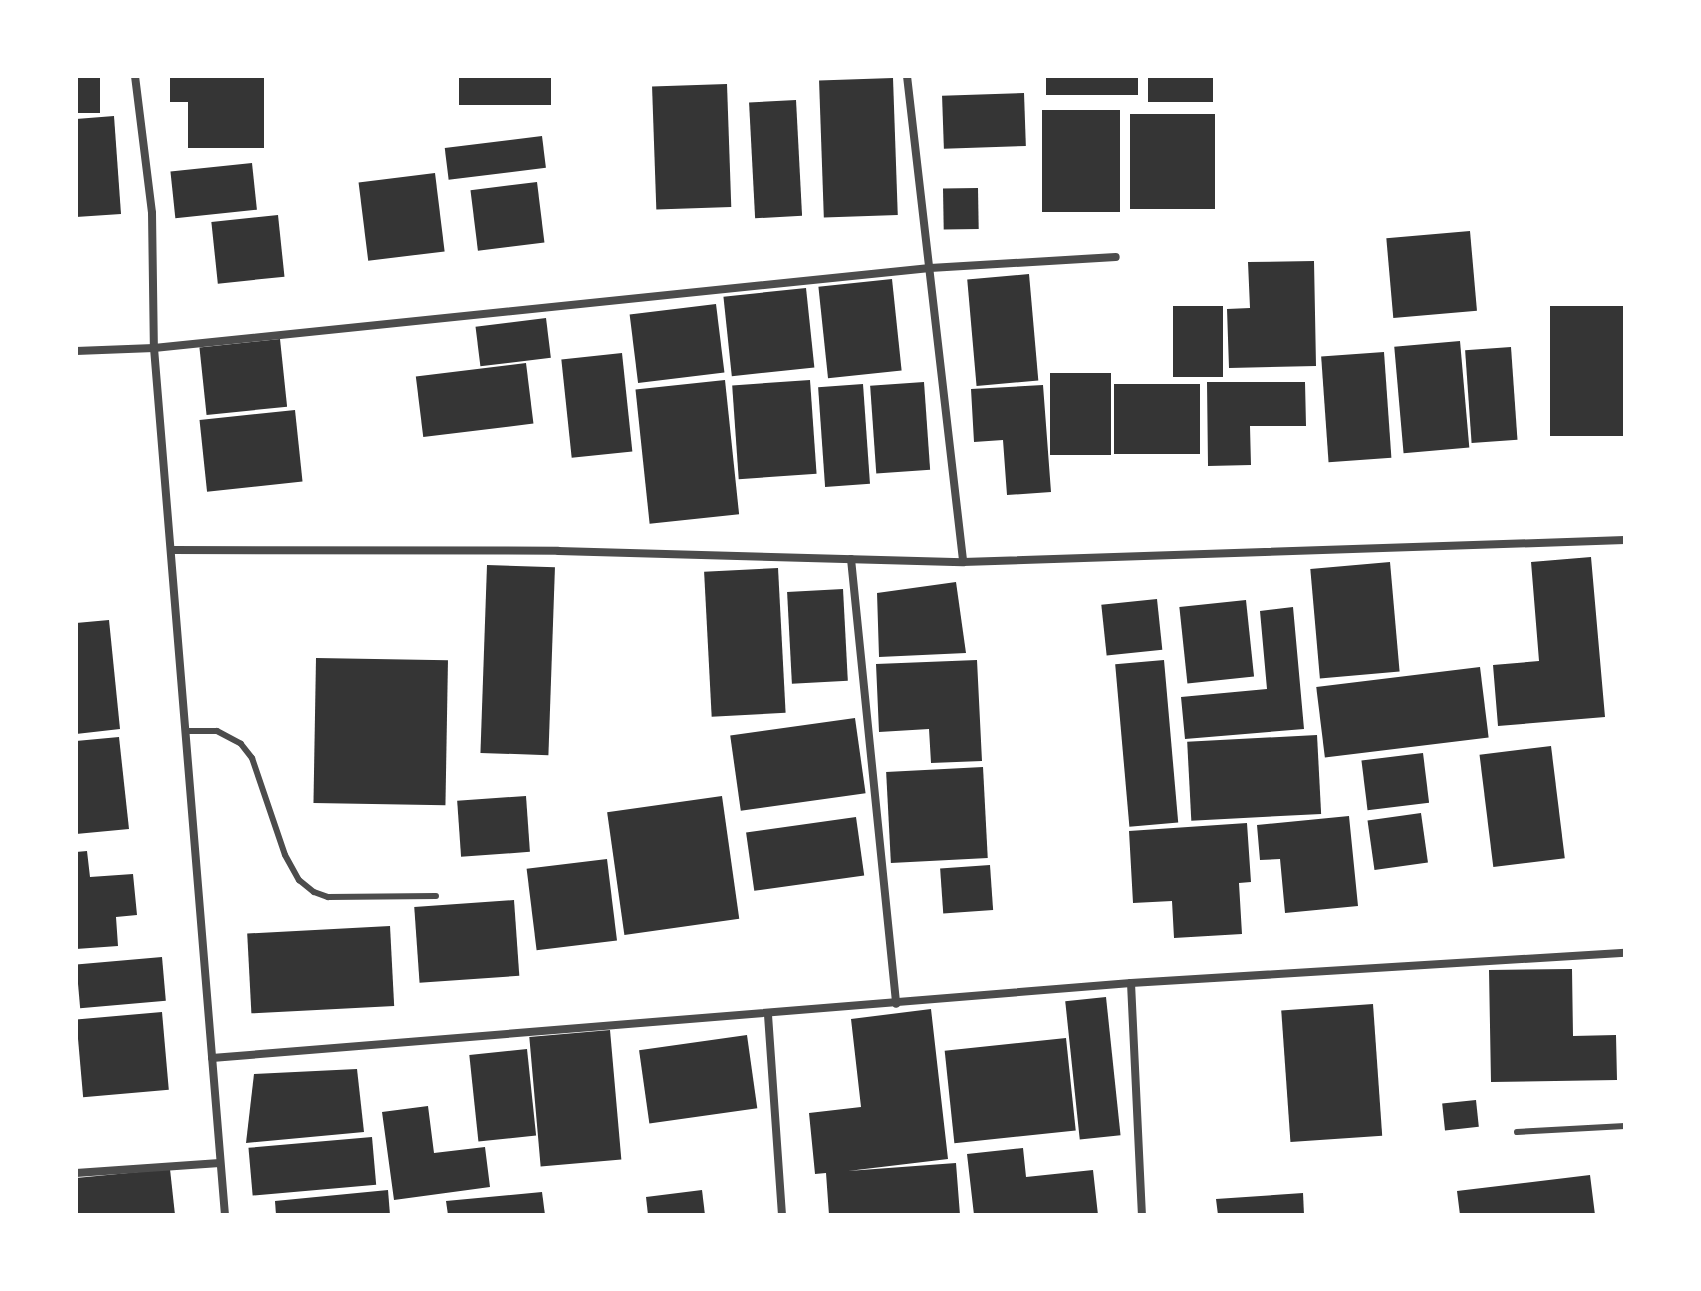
<!DOCTYPE html>
<style>
body{margin:0}
#map{position:relative;width:1701px;height:1291px;overflow:hidden;background:#fff;font-family:Signika,sans-serif}
div>[style]{position:absolute}
[style*='--x']{left:calc(var(--x)*1px);top:calc(var(--y)*1px);width:calc(var(--w)*1px);rotate:calc(var(--a)*1deg)}
.building>*{inset:0;background:#353535;transform-origin:0 0}
.service>*{height:6px;margin:-3px;padding:0 3px;transform-origin:3px;border-radius:3px;background:#4c4c4c}
.minor>*{height:8px;margin:-4px;padding:0 4px;transform-origin:4px;border-radius:4px;background:#4c4c4c}
span{translate:-50% -50%;white-space:nowrap;text-align:center;line-height:1.15;-webkit-text-stroke:8px #fff;paint-order:stroke}
.frame{position:absolute;inset:0;border:78px solid #fff;pointer-events:none}
</style>
<div id="map">
<div class="building">
<i style="left:76px;top:76px;width:24px;height:37px"></i>
<i style="clip-path:polygon(170px 76px,264px 76px,264px 148px,188px 148px,188px 102px,170px 102px)"></i>
<i style="left:459px;top:76px;width:92px;height:29px"></i>
<i style="left:1046px;top:76px;width:92px;height:19px"></i>
<i style="left:1148px;top:76px;width:65px;height:26px"></i>
<i style="left:893px;top:78px;width:137px;height:74px;rotate:88deg"></i>
<i style="left:727px;top:84px;width:123px;height:75px;rotate:88deg"></i>
<i style="left:1024px;top:93px;width:53px;height:82px;rotate:88deg"></i>
<i style="left:796px;top:100px;width:116px;height:47px;rotate:87deg"></i>
<i style="left:1042px;top:110px;width:78px;height:102px"></i>
<i style="left:1130px;top:114px;width:85px;height:95px"></i>
<i style="clip-path:polygon(114px 116px,121px 214px,76px 217px,76px 119px)"></i>
<i style="left:542px;top:136px;width:32px;height:98px;rotate:83deg"></i>
<i style="left:252px;top:163px;width:47px;height:82px;rotate:84deg"></i>
<i style="left:435px;top:173px;width:79px;height:77px;rotate:83deg"></i>
<i style="left:537px;top:182px;width:61px;height:67px;rotate:83deg"></i>
<i style="left:978px;top:188px;width:41px;height:35px;rotate:89deg"></i>
<i style="left:278px;top:215px;width:62px;height:67px;rotate:84deg"></i>
<i style="left:1470px;top:231px;width:80px;height:84px;rotate:85deg"></i>
<i style="clip-path:polygon(1314px 261px,1316px 366px,1229px 368px,1227px 309px,1250px 308px,1248px 262px)"></i>
<i style="left:1029px;top:274px;width:107px;height:62px;rotate:85deg"></i>
<i style="left:892px;top:279px;width:92px;height:74px;rotate:84deg"></i>
<i style="left:806px;top:288px;width:80px;height:83px;rotate:84deg"></i>
<i style="left:716px;top:304px;width:69px;height:87px;rotate:83deg"></i>
<i style="left:1173px;top:306px;width:50px;height:71px"></i>
<i style="left:1625px;top:306px;width:130px;height:75px;rotate:90deg"></i>
<i style="left:546px;top:318px;width:40px;height:71px;rotate:83deg"></i>
<i style="left:280px;top:339px;width:68px;height:81px;rotate:84deg"></i>
<i style="left:1460px;top:341px;width:107px;height:66px;rotate:85deg"></i>
<i style="left:1511px;top:347px;width:93px;height:46px;rotate:86deg"></i>
<i style="left:1384px;top:352px;width:106px;height:63px;rotate:86deg"></i>
<i style="left:622px;top:353px;width:99px;height:61px;rotate:84deg"></i>
<i style="left:526px;top:363px;width:61px;height:111px;rotate:83deg"></i>
<i style="left:1050px;top:373px;width:61px;height:82px"></i>
<i style="left:725px;top:380px;width:135px;height:90px;rotate:84deg"></i>
<i style="left:810px;top:380px;width:94px;height:78px;rotate:86deg"></i>
<i style="left:924px;top:382px;width:88px;height:54px;rotate:86deg"></i>
<i style="clip-path:polygon(1207px 382px,1305px 382px,1306px 426px,1250px 426px,1251px 465px,1208px 466px)"></i>
<i style="left:863px;top:384px;width:100px;height:45px;rotate:86deg"></i>
<i style="left:1114px;top:384px;width:86px;height:70px"></i>
<i style="clip-path:polygon(1043px 385px,1051px 492px,1007px 495px,1003px 440px,974px 442px,971px 389px)"></i>
<i style="left:295px;top:410px;width:72px;height:96px;rotate:84deg"></i>
<i style="clip-path:polygon(1591px 557px,1605px 717px,1498px 726px,1493px 665px,1539px 661px,1531px 562px)"></i>
<i style="left:1390px;top:562px;width:110px;height:80px;rotate:85deg"></i>
<i style="left:487px;top:565px;width:68px;height:188px;rotate:2deg"></i>
<i style="left:778px;top:568px;width:145px;height:74px;rotate:87deg"></i>
<i style="clip-path:polygon(956px 582px,966px 653px,879px 657px,877px 593px)"></i>
<i style="left:843px;top:589px;width:92px;height:56px;rotate:87deg"></i>
<i style="left:1157px;top:599px;width:51px;height:56px;rotate:84deg"></i>
<i style="left:1246px;top:600px;width:77px;height:67px;rotate:84deg"></i>
<i style="clip-path:polygon(1293px 607px,1304px 729px,1185px 739px,1181px 697px,1267px 689px,1260px 611px)"></i>
<i style="clip-path:polygon(109px 620px,120px 729px,76px 734px,76px 623px)"></i>
<i style="left:316px;top:658px;width:132px;height:145px;rotate:1deg"></i>
<i style="clip-path:polygon(977px 660px,982px 761px,931px 763px,929px 729px,879px 732px,876px 664px)"></i>
<i style="left:1164px;top:660px;width:163px;height:49px;rotate:85deg"></i>
<i style="left:1480px;top:667px;width:71px;height:165px;rotate:83deg"></i>
<i style="left:855px;top:718px;width:76px;height:126px;rotate:82deg"></i>
<i style="left:1317px;top:735px;width:79px;height:130px;rotate:87deg"></i>
<i style="clip-path:polygon(119px 737px,129px 829px,76px 834px,76px 741px)"></i>
<i style="left:1551px;top:746px;width:113px;height:72px;rotate:83deg"></i>
<i style="left:1423px;top:753px;width:50px;height:62px;rotate:83deg"></i>
<i style="left:983px;top:767px;width:91px;height:97px;rotate:87deg"></i>
<i style="left:526px;top:796px;width:56px;height:69px;rotate:86deg"></i>
<i style="left:722px;top:796px;width:124px;height:116px;rotate:82deg"></i>
<i style="left:1421px;top:813px;width:50px;height:54px;rotate:82deg"></i>
<i style="clip-path:polygon(1349px 816px,1358px 906px,1285px 913px,1280px 859px,1260px 860px,1257px 825px)"></i>
<i style="left:856px;top:817px;width:59px;height:111px;rotate:82deg"></i>
<i style="clip-path:polygon(1247px 823px,1251px 882px,1239px 883px,1242px 934px,1174px 938px,1172px 901px,1133px 903px,1129px 831px)"></i>
<i style="clip-path:polygon(87px 851px,90px 877px,133px 874px,137px 915px,116px 917px,118px 946px,76px 949px,76px 852px)"></i>
<i style="left:607px;top:859px;width:82px;height:81px;rotate:83deg"></i>
<i style="left:990px;top:865px;width:45px;height:50px;rotate:86deg"></i>
<i style="left:514px;top:900px;width:76px;height:100px;rotate:86deg"></i>
<i style="left:390px;top:926px;width:80px;height:143px;rotate:87deg"></i>
<i style="left:162px;top:957px;width:44px;height:86px;rotate:85deg"></i>
<i style="clip-path:polygon(1572px 969px,1573px 1036px,1616px 1035px,1617px 1080px,1491px 1082px,1489px 970px)"></i>
<i style="left:1106px;top:997px;width:139px;height:41px;rotate:84deg"></i>
<i style="left:1373px;top:1004px;width:132px;height:92px;rotate:86deg"></i>
<i style="clip-path:polygon(931px 1009px,948px 1159px,848px 1171px,956px 1163px,960px 1215px,829px 1215px,826px 1173px,815px 1174px,809px 1113px,861px 1107px,851px 1019px)"></i>
<i style="left:162px;top:1012px;width:78px;height:86px;rotate:85deg"></i>
<i style="left:610px;top:1030px;width:130px;height:81px;rotate:85deg"></i>
<i style="left:747px;top:1035px;width:74px;height:109px;rotate:82deg"></i>
<i style="left:1066px;top:1038px;width:93px;height:122px;rotate:84deg"></i>
<i style="left:527px;top:1049px;width:87px;height:58px;rotate:84deg"></i>
<i style="clip-path:polygon(357px 1069px,364px 1132px,246px 1143px,254px 1074px)"></i>
<i style="left:1476px;top:1100px;width:27px;height:34px;rotate:84deg"></i>
<i style="clip-path:polygon(428px 1106px,434px 1153px,485px 1147px,490px 1187px,394px 1200px,382px 1112px)"></i>
<i style="left:372px;top:1137px;width:48px;height:124px;rotate:85deg"></i>
<i style="clip-path:polygon(1023px 1148px,1026px 1177px,1093px 1170px,1098px 1215px,974px 1215px,967px 1154px)"></i>
<i style="clip-path:polygon(170px 1169px,175px 1215px,76px 1215px,76px 1178px)"></i>
<i style="clip-path:polygon(1590px 1175px,1595px 1215px,1460px 1215px,1457px 1191px)"></i>
<i style="clip-path:polygon(388px 1190px,390px 1215px,276px 1215px,275px 1201px)"></i>
<i style="clip-path:polygon(702px 1190px,705px 1215px,648px 1215px,646px 1197px)"></i>
<i style="clip-path:polygon(542px 1192px,545px 1215px,448px 1215px,446px 1201px)"></i>
<i style="clip-path:polygon(1303px 1193px,1304px 1215px,1218px 1215px,1216px 1199px)"></i>
</div>
<div class="service">
<i style="--x:186;--y:731;--w:31;--a:0"></i>
<i style="--x:217;--y:731;--w:27;--a:28"></i>
<i style="--x:241;--y:744;--w:18;--a:52"></i>
<i style="--x:252;--y:758;--w:102;--a:71.2"></i>
<i style="--x:285;--y:855;--w:29;--a:61"></i>
<i style="--x:299;--y:880;--w:19;--a:39"></i>
<i style="--x:314;--y:892;--w:15;--a:20"></i>
<i style="--x:328;--y:897;--w:108;--a:-0.5"></i>
<i style="--x:1517;--y:1132;--w:108;--a:-3.2"></i>
</div>
<div class="minor">
<i style="--x:135;--y:76;--w:138;--a:82.9"></i>
<i style="--x:152;--y:213;--w:135;--a:89.2"></i>
<i style="--x:154;--y:348;--w:780;--a:-5.89"></i>
<i style="--x:930;--y:268;--w:186;--a:-3.4"></i>
<i style="--x:907;--y:76;--w:489;--a:83.4"></i>
<i style="--x:76;--y:351;--w:78;--a:-2.2"></i>
<i style="--x:154;--y:348;--w:870;--a:85.32"></i>
<i style="--x:172;--y:550;--w:386;--a:0.1"></i>
<i style="--x:558;--y:551;--w:405;--a:1.6"></i>
<i style="--x:963;--y:562;--w:662;--a:-1.9"></i>
<i style="--x:851;--y:559;--w:447;--a:84.2"></i>
<i style="--x:1131;--y:983;--w:232;--a:87.3"></i>
<i style="--x:768;--y:1015;--w:200;--a:86"></i>
<i style="--x:212;--y:1058;--w:922;--a:-4.67"></i>
<i style="--x:1131;--y:983;--w:495;--a:-3.5"></i>
<i style="--x:76;--y:1173;--w:144;--a:-4"></i>
</div>
<div class="frame"></div>
</div>
